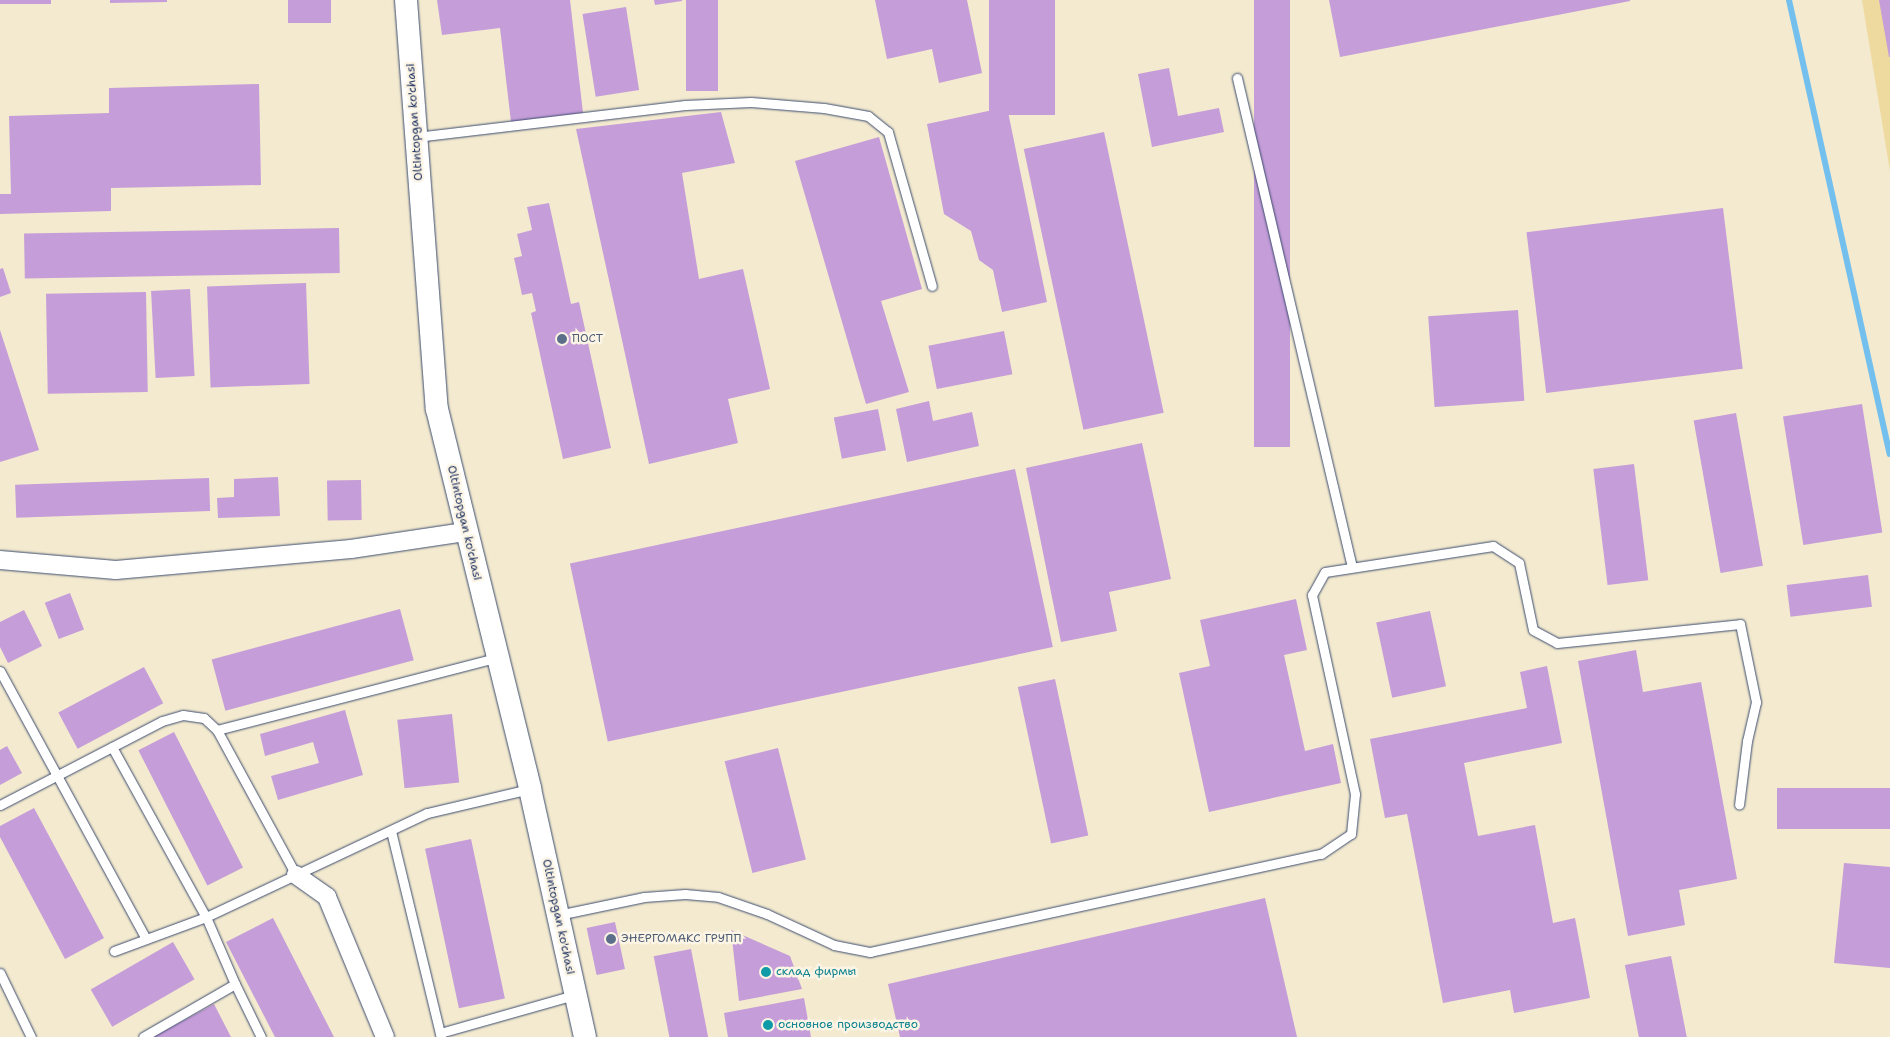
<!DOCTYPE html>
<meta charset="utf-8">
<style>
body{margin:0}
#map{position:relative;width:1890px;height:1037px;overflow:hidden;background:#f3eacf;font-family:"Shantell Sans",sans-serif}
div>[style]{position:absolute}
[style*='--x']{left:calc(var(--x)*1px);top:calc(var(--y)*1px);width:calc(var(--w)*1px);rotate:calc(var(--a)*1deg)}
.sand>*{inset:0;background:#eeda9e}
.stream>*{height:6px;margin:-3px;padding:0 3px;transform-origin:3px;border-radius:3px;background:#73bfed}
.building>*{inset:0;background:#c59dd8;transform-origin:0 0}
.roads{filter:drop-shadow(0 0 1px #3b4b6f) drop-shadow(0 0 1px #3b4b6f)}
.service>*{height:9px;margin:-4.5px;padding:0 4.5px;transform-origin:4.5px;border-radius:4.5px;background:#fff}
.minor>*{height:18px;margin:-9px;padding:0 9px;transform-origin:9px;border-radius:9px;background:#fff}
.tertiary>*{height:22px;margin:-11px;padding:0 11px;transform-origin:11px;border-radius:11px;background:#fff}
.dots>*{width:14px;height:14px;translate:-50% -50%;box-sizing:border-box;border:2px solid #fcf5e5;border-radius:50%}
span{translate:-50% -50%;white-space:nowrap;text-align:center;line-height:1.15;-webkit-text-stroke:5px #fcf5e5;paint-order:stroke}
.street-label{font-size:12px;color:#1b2f5e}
.service-label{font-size:12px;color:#4e5e75}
.left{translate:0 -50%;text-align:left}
.culture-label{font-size:12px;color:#0d838f}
</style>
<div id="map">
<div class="sand">
<i style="clip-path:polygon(1862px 0,1890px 0,1890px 171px)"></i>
</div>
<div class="stream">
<i style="--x:1789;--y:0;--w:465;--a:77.5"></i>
</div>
<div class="building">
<i style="left:0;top:0;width:51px;height:4px"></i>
<i style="clip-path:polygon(110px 0,167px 0,167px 2px,110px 3px)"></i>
<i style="left:288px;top:0;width:43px;height:23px"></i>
<i style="clip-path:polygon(437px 0,570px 0,583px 113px,511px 122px,500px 28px,442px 35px)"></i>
<i style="clip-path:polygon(654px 0,682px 0,682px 1px,655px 5px)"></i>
<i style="left:686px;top:0;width:32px;height:91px"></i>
<i style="clip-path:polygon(875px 0,967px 0,982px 73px,939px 83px,932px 49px,887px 59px)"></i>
<i style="left:989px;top:0;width:66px;height:115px"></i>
<i style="left:1254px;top:0;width:36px;height:447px"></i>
<i style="clip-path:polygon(1329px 0,1630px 0,1630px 1px,1340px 57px)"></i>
<i style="clip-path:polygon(1879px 0,1890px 0,1890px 57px,1889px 57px)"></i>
<i style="left:626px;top:7px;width:84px;height:44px;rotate:81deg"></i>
<i style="clip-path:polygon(1169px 68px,1178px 116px,1219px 108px,1224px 132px,1152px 147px,1138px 74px)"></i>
<i style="clip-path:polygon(259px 84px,261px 185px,111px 188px,111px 211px,0 214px,0 194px,11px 194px,9px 116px,109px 113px,109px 88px)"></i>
<i style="clip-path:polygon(1007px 107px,1047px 302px,1002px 312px,993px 270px,979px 260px,971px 231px,944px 214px,927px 124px)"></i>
<i style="clip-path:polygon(721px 112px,735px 163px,682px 173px,699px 279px,743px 269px,770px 389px,728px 399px,738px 443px,649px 464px,576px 129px)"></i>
<i style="left:1104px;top:132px;width:287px;height:82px;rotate:78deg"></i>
<i style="clip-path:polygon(879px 137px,922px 289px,881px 301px,909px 392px,866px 404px,795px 161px)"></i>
<i style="clip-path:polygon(549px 203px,571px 304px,579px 302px,611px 448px,563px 459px,531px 313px,536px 311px,532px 293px,522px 295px,514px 258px,522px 256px,517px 234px,532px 230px,527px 207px)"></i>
<i style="left:1723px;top:208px;width:162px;height:198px;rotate:83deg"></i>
<i style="left:339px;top:228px;width:45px;height:315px;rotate:89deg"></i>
<i style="clip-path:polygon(3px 268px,11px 293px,0 297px,0 269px)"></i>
<i style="left:306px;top:283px;width:101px;height:99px;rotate:88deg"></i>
<i style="left:190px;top:289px;width:87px;height:39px;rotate:87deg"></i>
<i style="left:146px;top:292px;width:100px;height:100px;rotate:89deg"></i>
<i style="left:1518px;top:310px;width:91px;height:90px;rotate:86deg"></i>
<i style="clip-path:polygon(0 330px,39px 450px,0 462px)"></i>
<i style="left:1004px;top:331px;width:44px;height:77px;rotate:79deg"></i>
<i style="clip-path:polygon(929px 401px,933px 421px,972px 412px,979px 446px,907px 462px,896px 409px)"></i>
<i style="left:1862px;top:404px;width:130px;height:80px;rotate:81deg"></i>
<i style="left:878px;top:409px;width:42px;height:45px;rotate:79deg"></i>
<i style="left:1736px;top:413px;width:155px;height:43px;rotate:80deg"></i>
<i style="clip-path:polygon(1142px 443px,1171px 579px,1109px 592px,1117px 631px,1061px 642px,1026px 468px)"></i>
<i style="left:1634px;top:464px;width:117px;height:41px;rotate:83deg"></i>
<i style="left:1015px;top:469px;width:182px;height:455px;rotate:78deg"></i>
<i style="clip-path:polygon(278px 477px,280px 516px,218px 518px,217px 498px,234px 497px,234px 479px)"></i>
<i style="left:209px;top:478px;width:33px;height:194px;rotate:88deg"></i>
<i style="left:361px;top:480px;width:40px;height:34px;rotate:89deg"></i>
<i style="left:1868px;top:575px;width:32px;height:82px;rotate:83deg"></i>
<i style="left:70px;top:593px;width:39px;height:27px;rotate:69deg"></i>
<i style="clip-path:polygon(1296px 599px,1307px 650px,1284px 655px,1305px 751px,1333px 744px,1341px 783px,1209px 812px,1179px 673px,1210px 666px,1200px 620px)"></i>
<i style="left:400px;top:609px;width:53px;height:195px;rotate:75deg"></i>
<i style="clip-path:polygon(24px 610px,42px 646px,8px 663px,0 647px,0 622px)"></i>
<i style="left:1430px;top:611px;width:77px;height:55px;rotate:78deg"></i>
<i style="clip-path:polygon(1636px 650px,1643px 692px,1701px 682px,1737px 879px,1679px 890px,1685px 925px,1628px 936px,1578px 661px)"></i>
<i style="clip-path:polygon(1547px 666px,1562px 743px,1464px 763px,1478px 836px,1535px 825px,1553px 923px,1575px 918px,1590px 998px,1514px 1013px,1510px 990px,1443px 1003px,1407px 814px,1385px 818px,1370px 739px,1527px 708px,1520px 672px)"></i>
<i style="left:144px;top:667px;width:41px;height:97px;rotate:62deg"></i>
<i style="left:1055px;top:679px;width:160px;height:38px;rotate:78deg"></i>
<i style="clip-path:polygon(345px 710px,363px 775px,278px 800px,271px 776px,319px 763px,313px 742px,265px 756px,260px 734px)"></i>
<i style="left:452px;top:714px;width:69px;height:55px;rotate:84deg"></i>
<i style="left:174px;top:732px;width:152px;height:40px;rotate:63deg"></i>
<i style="clip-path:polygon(7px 746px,22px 773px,0 785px,0 750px)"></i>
<i style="left:778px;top:748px;width:115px;height:55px;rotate:76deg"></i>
<i style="left:1890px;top:788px;width:41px;height:113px;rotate:90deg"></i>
<i style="clip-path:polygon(34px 808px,104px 938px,65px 959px,0 837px,0 826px)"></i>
<i style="left:471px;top:839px;width:163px;height:47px;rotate:78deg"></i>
<i style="clip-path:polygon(1844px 863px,1890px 867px,1890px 968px,1834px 963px)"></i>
<i style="clip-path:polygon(1265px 898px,1297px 1037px,900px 1037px,888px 984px)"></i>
<i style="clip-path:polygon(273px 918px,334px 1037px,275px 1037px,226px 942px)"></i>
<i style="left:615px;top:922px;width:48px;height:29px;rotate:78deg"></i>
<i style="clip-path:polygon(731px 930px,790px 956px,802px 989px,739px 1001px)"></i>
<i style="left:173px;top:942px;width:43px;height:95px;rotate:60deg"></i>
<i style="left:691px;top:949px;width:90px;height:38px;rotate:79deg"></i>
<i style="left:1671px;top:956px;width:83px;height:47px;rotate:79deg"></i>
<i style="clip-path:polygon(804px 998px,811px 1037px,728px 1037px,724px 1013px)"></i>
<i style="clip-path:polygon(214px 1004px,231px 1037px,153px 1037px)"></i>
</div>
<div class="roads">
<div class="service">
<i style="--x:1237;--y:78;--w:502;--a:76.77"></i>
<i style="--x:416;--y:137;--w:271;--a:-6.8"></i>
<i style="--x:685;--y:105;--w:66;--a:-2.6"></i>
<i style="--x:751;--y:102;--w:73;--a:4.7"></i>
<i style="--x:824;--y:108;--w:45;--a:10.3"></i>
<i style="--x:868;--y:116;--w:26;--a:39"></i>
<i style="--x:888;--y:132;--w:160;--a:74.1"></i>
<i style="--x:0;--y:671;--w:305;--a:61.4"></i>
<i style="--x:112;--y:747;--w:194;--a:61.1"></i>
<i style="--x:206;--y:917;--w:73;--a:66.6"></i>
<i style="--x:235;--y:984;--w:106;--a:150.1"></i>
<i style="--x:0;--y:805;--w:182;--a:-27.4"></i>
<i style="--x:162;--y:721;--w:22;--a:-16"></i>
<i style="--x:183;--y:715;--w:21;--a:8"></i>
<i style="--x:204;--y:718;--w:18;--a:43"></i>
<i style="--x:391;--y:831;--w:212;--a:76.4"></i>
<i style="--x:296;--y:875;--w:165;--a:-118.6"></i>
<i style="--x:217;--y:730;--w:288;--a:-14.5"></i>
<i style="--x:558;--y:915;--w:88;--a:-11.8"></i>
<i style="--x:644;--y:897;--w:41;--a:-4.2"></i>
<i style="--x:685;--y:894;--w:33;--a:5"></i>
<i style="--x:718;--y:897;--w:52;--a:19.1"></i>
<i style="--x:767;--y:914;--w:74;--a:24.8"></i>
<i style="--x:834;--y:945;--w:37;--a:11"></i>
<i style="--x:870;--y:952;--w:462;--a:-12.3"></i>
<i style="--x:1321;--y:854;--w:36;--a:-34"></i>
<i style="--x:1351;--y:834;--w:40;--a:-84.3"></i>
<i style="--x:1355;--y:794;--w:204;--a:-102.2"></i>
<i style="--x:1312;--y:595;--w:26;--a:-61"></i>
<i style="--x:1325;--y:572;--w:170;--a:-8.8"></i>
<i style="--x:1493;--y:546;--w:31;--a:33"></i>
<i style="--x:1519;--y:563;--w:68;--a:78.2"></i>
<i style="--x:1533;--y:630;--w:27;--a:28"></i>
<i style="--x:1557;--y:643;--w:184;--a:-5.9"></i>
<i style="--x:1740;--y:624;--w:80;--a:78.4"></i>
<i style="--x:1756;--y:702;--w:40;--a:103"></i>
<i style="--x:1747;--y:741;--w:64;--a:97.1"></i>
<i style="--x:114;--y:951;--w:98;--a:-20.3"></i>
<i style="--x:206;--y:917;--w:244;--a:-25.2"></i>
<i style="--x:427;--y:813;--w:105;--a:-13.2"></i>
<i style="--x:0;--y:973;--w:71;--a:64.2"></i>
<i style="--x:235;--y:984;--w:59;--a:63.9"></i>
<i style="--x:440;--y:1033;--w:139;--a:-15.8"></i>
</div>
<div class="minor">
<i style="--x:0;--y:560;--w:116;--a:4.9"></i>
<i style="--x:116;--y:570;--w:236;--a:-5.1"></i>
<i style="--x:351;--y:549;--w:115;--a:-8.5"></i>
<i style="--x:296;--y:875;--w:38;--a:35"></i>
<i style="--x:327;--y:897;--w:152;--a:67.5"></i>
</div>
<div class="tertiary">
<i style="--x:406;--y:0;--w:410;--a:85.7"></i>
<i style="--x:437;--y:409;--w:391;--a:76.2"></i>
<i style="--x:530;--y:789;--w:254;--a:77.5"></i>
</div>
</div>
<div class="dots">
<i style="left:562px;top:339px;background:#5c6f8a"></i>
<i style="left:611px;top:939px;background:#5c6f8a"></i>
<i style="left:766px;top:972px;background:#0f9aa8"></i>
<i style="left:768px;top:1025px;background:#0f9aa8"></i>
</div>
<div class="street-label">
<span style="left:415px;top:122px;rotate:-94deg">Oltintopgan ko'chasi</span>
<span style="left:464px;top:523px;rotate:77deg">Oltintopgan ko'chasi</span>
<span style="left:558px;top:917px;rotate:78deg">Oltintopgan ko'chasi</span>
</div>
<div class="service-label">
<span class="left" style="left:572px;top:339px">ПОСТ</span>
<span class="left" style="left:621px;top:939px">ЭНЕРГОМАКС ГРУПП</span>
</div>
<div class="culture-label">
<span class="left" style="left:776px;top:972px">склад фирмы</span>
<span class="left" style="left:778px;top:1025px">основное производство</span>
</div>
</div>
